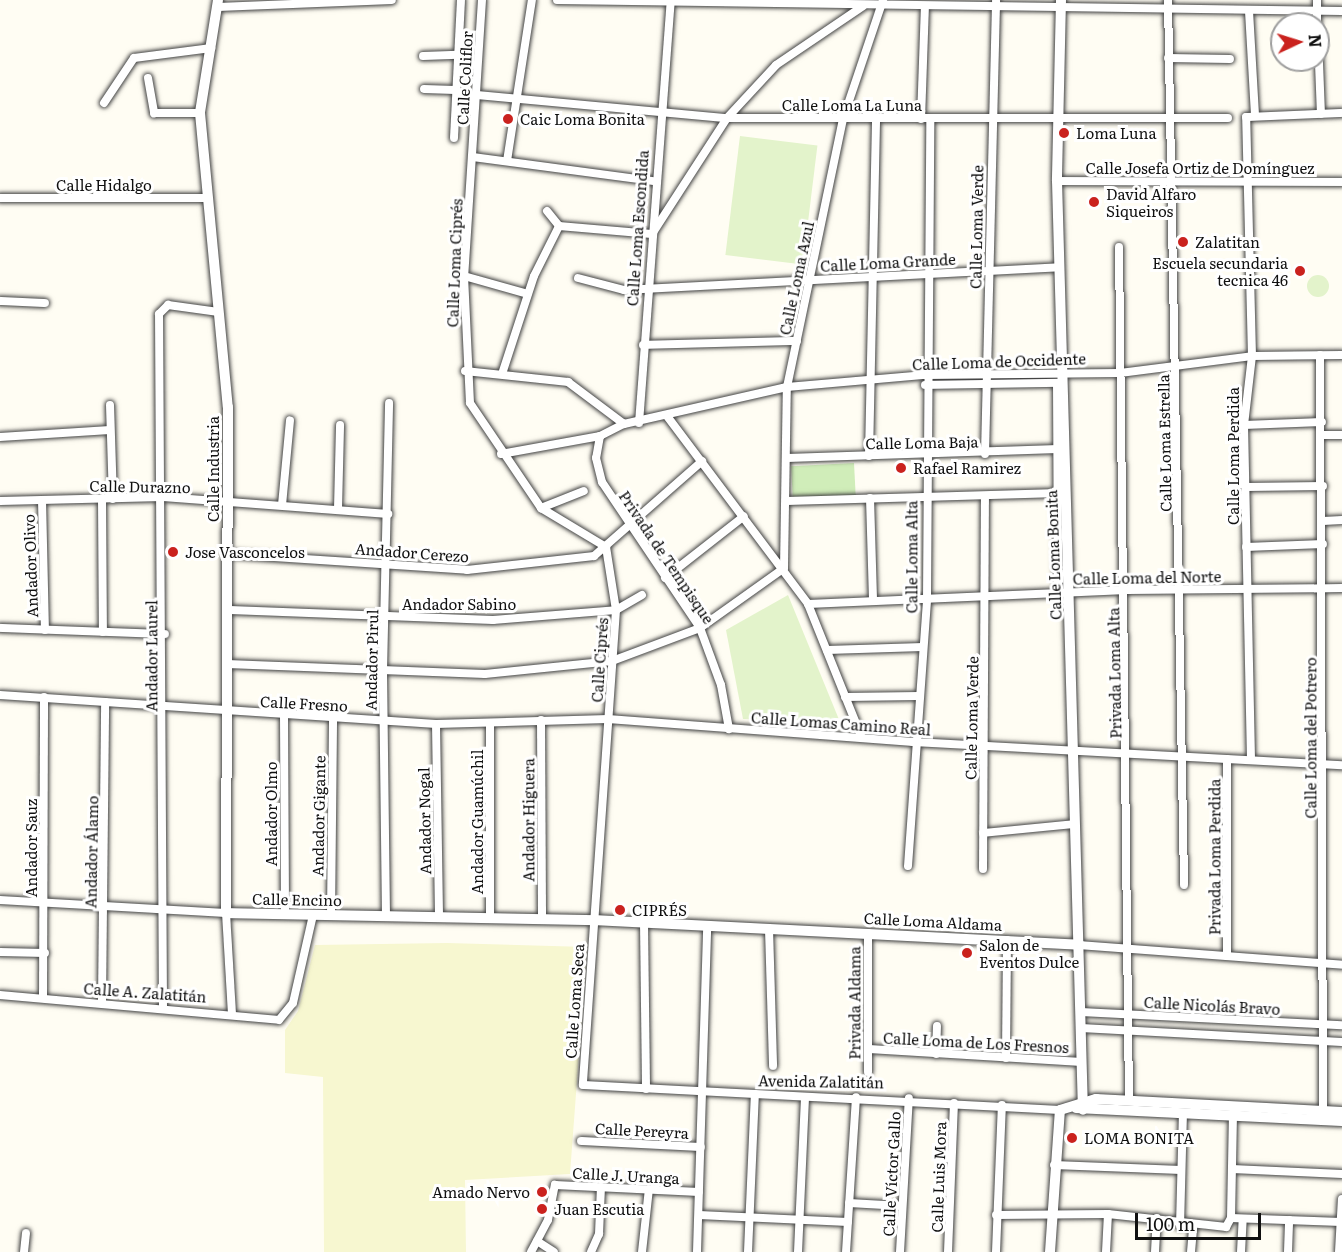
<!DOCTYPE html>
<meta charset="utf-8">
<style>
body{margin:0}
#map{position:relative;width:1342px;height:1252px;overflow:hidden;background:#fffdf3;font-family:Literata,serif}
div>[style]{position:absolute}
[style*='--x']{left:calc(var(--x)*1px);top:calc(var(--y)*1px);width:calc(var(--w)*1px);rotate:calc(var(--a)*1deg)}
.farmland>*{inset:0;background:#f7f7d0}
.green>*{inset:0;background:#d0edb9;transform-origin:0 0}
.pitch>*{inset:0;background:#e3f3cb;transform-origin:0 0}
.round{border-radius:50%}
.roads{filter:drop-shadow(0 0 2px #434343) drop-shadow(0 0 2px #434343)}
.minor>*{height:8px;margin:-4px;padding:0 4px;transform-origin:4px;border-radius:4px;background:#fff}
.tertiary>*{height:10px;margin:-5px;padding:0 5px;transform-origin:5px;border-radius:5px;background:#fff}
.dots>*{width:16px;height:16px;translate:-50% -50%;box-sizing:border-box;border:3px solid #fff;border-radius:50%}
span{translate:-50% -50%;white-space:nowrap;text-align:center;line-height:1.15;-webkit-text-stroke:6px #fff;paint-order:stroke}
.street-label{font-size:15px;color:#101010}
.poi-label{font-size:15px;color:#101010}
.left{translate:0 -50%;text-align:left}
.right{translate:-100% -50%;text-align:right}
.north{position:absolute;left:1270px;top:12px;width:60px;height:60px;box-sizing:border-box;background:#fff;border:2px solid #9f9f9f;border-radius:50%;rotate:86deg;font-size:16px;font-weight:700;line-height:24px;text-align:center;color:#101010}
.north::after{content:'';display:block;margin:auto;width:21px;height:27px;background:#ca221e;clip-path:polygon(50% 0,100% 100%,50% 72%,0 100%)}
.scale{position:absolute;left:1135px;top:1213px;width:126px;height:27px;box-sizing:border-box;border:3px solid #101010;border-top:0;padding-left:8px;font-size:18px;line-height:21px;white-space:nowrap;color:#101010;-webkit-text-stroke:4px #fff;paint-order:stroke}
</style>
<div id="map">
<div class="farmland">
<i style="clip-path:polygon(447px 943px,587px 947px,570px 1174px,465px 1180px,466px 1252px,324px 1252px,323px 1077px,285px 1073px,285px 1030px,298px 1011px,315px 945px)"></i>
</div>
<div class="green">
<i style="left:854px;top:463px;width:33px;height:63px;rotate:87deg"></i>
</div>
<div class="pitch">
<i style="left:740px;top:136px;width:78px;height:120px;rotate:7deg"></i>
<i class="round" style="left:1307px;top:275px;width:22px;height:22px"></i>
<i style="clip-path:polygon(788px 595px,840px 722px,743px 719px,726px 630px)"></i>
</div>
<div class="roads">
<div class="minor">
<i style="--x:482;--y:0;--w:277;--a:93.7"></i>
<i style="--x:464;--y:276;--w:127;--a:87.3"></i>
<i style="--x:470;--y:403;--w:127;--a:55.9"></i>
<i style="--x:541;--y:508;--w:76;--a:31"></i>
<i style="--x:606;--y:547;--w:64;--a:81"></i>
<i style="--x:616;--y:610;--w:476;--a:94"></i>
<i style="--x:583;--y:1085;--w:478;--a:3"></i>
<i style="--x:557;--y:0;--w:785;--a:0.8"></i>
<i style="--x:1168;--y:0;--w:885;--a:88.96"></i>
<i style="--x:1317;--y:0;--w:24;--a:90"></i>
<i style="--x:218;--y:7;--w:174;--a:-2.3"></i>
<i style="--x:1249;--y:11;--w:105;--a:86.7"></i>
<i style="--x:1318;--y:37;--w:77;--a:87.8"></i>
<i style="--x:423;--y:56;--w:35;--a:-2"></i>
<i style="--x:1168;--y:58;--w:62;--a:0.9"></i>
<i style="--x:148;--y:78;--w:36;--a:80"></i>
<i style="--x:154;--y:113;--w:46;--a:0"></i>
<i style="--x:424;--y:89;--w:31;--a:2"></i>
<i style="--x:477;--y:95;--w:251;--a:5.3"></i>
<i style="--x:727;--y:118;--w:501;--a:0"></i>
<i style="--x:104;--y:103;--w:54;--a:-56.3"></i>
<i style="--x:134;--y:58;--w:78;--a:-7.4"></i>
<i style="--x:921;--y:119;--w:112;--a:-88"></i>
<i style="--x:454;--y:138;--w:138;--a:-87.1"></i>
<i style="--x:473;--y:157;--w:182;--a:7.6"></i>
<i style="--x:507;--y:161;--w:163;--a:-81.2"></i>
<i style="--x:1057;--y:181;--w:285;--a:0.2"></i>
<i style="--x:0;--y:198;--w:208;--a:0"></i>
<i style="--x:547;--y:211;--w:19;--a:51"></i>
<i style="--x:559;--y:226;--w:93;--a:4.9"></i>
<i style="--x:652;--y:234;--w:138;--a:-57.1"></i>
<i style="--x:727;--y:118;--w:72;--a:-47.2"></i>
<i style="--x:776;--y:65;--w:105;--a:-34.1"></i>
<i style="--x:1119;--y:247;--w:853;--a:89.33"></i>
<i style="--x:464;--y:276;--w:66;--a:15.7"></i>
<i style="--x:578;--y:278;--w:48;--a:14.6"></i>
<i style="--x:624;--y:290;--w:436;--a:-3"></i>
<i style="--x:0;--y:301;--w:45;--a:2.5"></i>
<i style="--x:643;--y:345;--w:154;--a:-1.5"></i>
<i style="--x:1320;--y:355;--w:761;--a:89.77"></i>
<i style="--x:465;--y:371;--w:104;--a:6.1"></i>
<i style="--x:568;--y:382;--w:70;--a:36.9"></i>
<i style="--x:502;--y:374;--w:103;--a:-71.9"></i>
<i style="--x:534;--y:276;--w:56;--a:-63.4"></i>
<i style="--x:925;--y:385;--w:132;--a:-0.9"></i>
<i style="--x:1057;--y:383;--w:209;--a:89.7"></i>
<i style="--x:110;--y:405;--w:94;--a:88.2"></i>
<i style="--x:667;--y:416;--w:235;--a:53.1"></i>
<i style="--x:808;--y:604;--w:144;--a:68.1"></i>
<i style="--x:639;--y:423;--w:424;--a:-85.7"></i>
<i style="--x:1244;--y:425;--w:78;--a:-2.2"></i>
<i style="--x:1322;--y:435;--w:20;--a:0"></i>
<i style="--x:600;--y:436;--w:22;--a:100"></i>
<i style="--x:596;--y:458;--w:25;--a:76"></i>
<i style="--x:602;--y:482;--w:176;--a:56.1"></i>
<i style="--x:700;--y:628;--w:61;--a:69.8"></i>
<i style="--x:721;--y:685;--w:45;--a:79.7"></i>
<i style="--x:0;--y:437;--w:110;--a:-3.6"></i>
<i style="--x:501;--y:454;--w:101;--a:-10.3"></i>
<i style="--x:600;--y:436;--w:27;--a:-27"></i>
<i style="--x:624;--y:424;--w:167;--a:-12.8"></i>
<i style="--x:787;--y:387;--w:139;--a:-5"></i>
<i style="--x:925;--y:375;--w:195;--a:-0.6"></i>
<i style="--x:1120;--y:373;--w:133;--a:-7.3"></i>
<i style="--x:1252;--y:356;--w:90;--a:-0.6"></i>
<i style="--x:985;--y:454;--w:454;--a:-88.6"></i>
<i style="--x:869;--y:456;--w:337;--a:-88.8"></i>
<i style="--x:787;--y:458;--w:271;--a:-1.9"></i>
<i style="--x:1246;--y:487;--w:77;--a:-0.7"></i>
<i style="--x:870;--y:498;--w:103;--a:88.3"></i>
<i style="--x:102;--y:499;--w:133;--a:89.6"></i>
<i style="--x:42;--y:500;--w:130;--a:88.7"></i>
<i style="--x:0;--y:501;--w:163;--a:-1.4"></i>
<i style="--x:163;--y:497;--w:226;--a:4.3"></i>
<i style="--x:787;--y:501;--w:272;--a:-1.7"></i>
<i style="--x:282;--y:505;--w:85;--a:-84.6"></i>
<i style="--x:541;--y:508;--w:46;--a:-21.6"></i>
<i style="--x:338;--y:509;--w:84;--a:-88.6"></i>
<i style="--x:1323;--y:521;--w:19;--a:-3"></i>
<i style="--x:1246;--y:547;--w:77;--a:-2.2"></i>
<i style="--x:229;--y:554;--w:239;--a:3.8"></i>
<i style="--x:467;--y:570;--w:128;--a:-6.3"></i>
<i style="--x:594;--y:556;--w:144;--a:-41.3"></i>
<i style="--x:665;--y:578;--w:100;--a:-38.1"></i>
<i style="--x:808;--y:604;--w:319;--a:-2.5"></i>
<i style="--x:1127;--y:590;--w:215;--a:-0.5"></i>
<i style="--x:230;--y:610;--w:263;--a:2.2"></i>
<i style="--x:493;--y:620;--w:123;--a:-4.6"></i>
<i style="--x:616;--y:610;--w:30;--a:-30"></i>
<i style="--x:0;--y:628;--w:165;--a:2.1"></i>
<i style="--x:827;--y:650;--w:96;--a:-1.8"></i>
<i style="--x:227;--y:664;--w:258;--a:2.2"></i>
<i style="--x:485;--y:674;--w:128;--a:-5.8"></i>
<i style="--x:612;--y:661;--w:94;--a:-20.6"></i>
<i style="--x:700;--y:628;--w:103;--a:-35.5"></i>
<i style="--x:784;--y:568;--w:181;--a:-89.1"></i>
<i style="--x:787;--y:387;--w:274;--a:-78.2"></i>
<i style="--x:843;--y:119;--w:126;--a:-71.4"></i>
<i style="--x:0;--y:695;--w:437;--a:3.8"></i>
<i style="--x:436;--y:724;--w:172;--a:-1.7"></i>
<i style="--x:608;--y:719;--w:306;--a:4.3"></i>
<i style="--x:913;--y:742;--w:430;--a:3.1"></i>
<i style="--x:845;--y:697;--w:74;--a:-0.8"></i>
<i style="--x:284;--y:715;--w:199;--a:89.7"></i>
<i style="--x:541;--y:720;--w:199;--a:89.7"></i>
<i style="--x:436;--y:724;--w:194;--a:89.1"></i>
<i style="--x:490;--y:724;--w:195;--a:90"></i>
<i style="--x:1251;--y:759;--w:334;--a:-91.2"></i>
<i style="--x:1244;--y:425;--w:69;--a:-83.4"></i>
<i style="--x:1252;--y:356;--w:239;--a:-91.4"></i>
<i style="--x:1246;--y:117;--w:96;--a:-2.4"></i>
<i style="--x:983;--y:833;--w:92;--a:-5.6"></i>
<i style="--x:908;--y:866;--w:269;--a:-85.9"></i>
<i style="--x:927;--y:598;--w:479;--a:-89.6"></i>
<i style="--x:983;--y:869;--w:373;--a:-89.7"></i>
<i style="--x:0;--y:900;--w:226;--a:3.3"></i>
<i style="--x:226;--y:913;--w:100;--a:86.6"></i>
<i style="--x:331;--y:915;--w:198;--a:-89.4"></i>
<i style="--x:386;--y:917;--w:246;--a:-90.7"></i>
<i style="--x:383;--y:671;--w:268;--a:-88.7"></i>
<i style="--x:644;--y:922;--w:167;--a:89.3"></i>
<i style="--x:769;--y:929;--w:137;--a:88.3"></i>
<i style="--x:868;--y:933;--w:139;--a:90"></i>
<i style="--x:1079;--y:945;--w:264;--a:4.3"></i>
<i style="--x:0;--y:952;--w:45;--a:1.3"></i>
<i style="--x:1227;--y:956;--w:197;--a:-90"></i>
<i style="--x:0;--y:995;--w:280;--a:5.1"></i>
<i style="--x:279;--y:1020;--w:22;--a:-51"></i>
<i style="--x:293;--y:1003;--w:90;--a:-77.2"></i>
<i style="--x:43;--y:998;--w:301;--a:-89.8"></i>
<i style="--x:102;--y:1002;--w:300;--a:-89.4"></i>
<i style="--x:163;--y:1006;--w:692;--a:-90.33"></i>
<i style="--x:159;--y:314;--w:13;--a:-45"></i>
<i style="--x:168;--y:305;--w:51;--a:7.8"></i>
<i style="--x:1081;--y:1012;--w:261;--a:2.9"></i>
<i style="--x:1081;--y:1028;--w:261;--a:3.1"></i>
<i style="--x:869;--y:1049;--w:213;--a:3.5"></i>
<i style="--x:936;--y:1054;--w:28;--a:-88"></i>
<i style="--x:1006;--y:1058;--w:118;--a:-89.5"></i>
<i style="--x:581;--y:1141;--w:120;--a:2.9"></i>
<i style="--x:1054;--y:1165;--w:127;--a:2.3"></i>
<i style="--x:1232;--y:1169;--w:110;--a:2.6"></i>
<i style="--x:849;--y:1203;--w:53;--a:3.2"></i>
<i style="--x:699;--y:1215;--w:149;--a:2.7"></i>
<i style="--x:996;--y:1215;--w:112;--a:-0.5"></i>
<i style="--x:1108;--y:1214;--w:119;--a:6.3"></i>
<i style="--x:1226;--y:1227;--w:10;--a:-61"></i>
<i style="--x:1231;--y:1218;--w:102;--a:-88.9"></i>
<i style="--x:1231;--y:1218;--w:110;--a:2.1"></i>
<i style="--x:1180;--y:1226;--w:112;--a:-88.5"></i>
<i style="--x:537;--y:1241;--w:20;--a:33"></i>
<i style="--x:24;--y:1252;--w:19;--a:-84"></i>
<i style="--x:531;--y:1252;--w:36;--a:-62"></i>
<i style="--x:548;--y:1220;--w:36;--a:-79"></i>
<i style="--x:555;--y:1185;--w:144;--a:2.8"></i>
<i style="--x:591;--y:1252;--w:20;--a:-66"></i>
<i style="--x:599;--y:1234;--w:47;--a:-87.6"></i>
<i style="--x:642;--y:1252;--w:63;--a:-83.7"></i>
<i style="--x:697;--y:1252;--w:325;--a:-88.2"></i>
<i style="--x:748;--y:1252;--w:158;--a:-87.5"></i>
<i style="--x:798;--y:1252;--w:155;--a:-87.4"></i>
<i style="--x:846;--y:1252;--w:155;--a:-86.3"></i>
<i style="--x:900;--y:1252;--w:154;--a:-86.7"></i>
<i style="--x:948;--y:1252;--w:149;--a:-87.7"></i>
<i style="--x:996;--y:1252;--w:147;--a:-87.7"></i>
<i style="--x:1106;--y:1252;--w:38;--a:-87"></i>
<i style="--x:1155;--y:1252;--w:34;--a:-87"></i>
<i style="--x:1191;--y:1252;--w:25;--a:-85"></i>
<i style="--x:1241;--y:1252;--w:33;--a:-87"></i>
<i style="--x:1288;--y:1252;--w:32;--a:-88"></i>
<i style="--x:1339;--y:1252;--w:53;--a:-86.8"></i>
</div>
<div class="tertiary">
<i style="--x:218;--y:0;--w:114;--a:99.1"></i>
<i style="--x:200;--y:113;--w:295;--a:84.6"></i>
<i style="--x:228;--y:407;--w:506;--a:90.23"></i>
<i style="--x:226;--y:913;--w:367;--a:1.1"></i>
<i style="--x:593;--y:920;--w:487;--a:2.9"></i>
<i style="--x:1061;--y:0;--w:181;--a:91.3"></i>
<i style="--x:1057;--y:181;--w:929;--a:88.4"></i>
<i style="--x:1076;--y:1108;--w:266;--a:2.8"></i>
<i style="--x:1050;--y:1252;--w:142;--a:-86"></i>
<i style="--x:1060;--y:1110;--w:38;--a:-17"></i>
<i style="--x:1096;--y:1099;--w:246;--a:3"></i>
</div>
</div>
<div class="dots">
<i style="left:508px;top:119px;background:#ca221e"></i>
<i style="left:1064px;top:133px;background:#ca221e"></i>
<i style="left:1094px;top:202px;background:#ca221e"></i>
<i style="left:1183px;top:242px;background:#ca221e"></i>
<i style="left:1300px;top:271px;background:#ca221e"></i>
<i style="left:901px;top:468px;background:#ca221e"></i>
<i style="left:173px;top:552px;background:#ca221e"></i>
<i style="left:620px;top:910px;background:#ca221e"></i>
<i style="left:967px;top:953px;background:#ca221e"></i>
<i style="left:1072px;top:1138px;background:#ca221e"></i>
<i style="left:542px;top:1192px;background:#ca221e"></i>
<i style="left:542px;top:1209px;background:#ca221e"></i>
</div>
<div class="street-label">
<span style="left:464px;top:78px;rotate:-87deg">Calle Coliflor</span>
<span style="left:852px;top:105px">Calle Loma La Luna</span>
<span style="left:1200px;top:168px">Calle Josefa Ortiz de Domínguez</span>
<span style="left:104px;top:185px">Calle Hidalgo</span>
<span style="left:976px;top:227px;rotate:-89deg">Calle Loma Verde</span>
<span style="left:637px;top:228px;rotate:-86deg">Calle Loma Escondida</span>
<span style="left:888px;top:262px;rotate:-3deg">Calle Loma Grande</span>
<span style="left:454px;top:263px;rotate:-88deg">Calle Loma Ciprés</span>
<span style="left:796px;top:278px;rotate:-78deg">Calle Loma Azul</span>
<span style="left:999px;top:361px;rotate:-2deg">Calle Loma de Occidente</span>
<span style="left:922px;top:442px;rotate:-1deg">Calle Loma Baja</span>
<span style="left:1164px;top:443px;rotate:-91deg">Calle Loma Estrella</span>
<span style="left:1233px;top:456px;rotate:-90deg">Calle Loma Perdida</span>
<span style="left:213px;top:469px;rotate:-90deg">Calle Industria</span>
<span style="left:140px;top:486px;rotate:1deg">Calle Durazno</span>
<span style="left:412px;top:552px;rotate:4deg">Andador Cerezo</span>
<span style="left:1053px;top:555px;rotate:-92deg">Calle Loma Bonita</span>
<span style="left:667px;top:557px;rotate:56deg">Privada de Tempisque</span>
<span style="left:911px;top:557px;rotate:-90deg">Calle Loma Alta</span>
<span style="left:30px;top:566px;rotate:-92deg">Andador Olivo</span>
<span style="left:1147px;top:577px;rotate:-1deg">Calle Loma del Norte</span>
<span style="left:459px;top:604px">Andador Sabino</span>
<span style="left:151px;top:656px;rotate:-90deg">Andador Laurel</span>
<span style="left:371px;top:660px;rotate:-89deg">Andador Pirul</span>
<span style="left:599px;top:660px;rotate:-86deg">Calle Ciprés</span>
<span style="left:1114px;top:673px;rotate:-91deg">Privada Loma Alta</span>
<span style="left:304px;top:703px;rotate:3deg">Calle Fresno</span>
<span style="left:971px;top:718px;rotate:-89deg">Calle Loma Verde</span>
<span style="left:841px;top:723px;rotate:4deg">Calle Lomas Camino Real</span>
<span style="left:1310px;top:738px;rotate:-90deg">Calle Loma del Potrero</span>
<span style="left:271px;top:814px;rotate:-90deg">Andador Olmo</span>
<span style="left:318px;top:816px;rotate:-89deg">Andador Gigante</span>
<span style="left:528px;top:820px;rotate:-90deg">Andador Higuera</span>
<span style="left:424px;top:821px;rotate:-91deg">Andador Nogal</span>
<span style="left:477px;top:822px;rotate:-90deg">Andador Guamúchil</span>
<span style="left:31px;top:848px;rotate:-90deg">Andador Sauz</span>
<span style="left:91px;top:852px;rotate:-89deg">Andador Álamo</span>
<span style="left:1214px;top:857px;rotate:-90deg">Privada Loma Perdida</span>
<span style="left:297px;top:899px;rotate:1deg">Calle Encino</span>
<span style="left:933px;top:921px;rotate:3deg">Calle Loma Aldama</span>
<span style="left:145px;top:992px;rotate:4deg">Calle A. Zalatitán</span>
<span style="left:574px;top:1001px;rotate:-86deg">Calle Loma Seca</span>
<span style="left:854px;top:1003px;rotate:-90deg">Privada Aldama</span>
<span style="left:1212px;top:1005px;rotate:3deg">Calle Nicolás Bravo</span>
<span style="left:976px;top:1042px;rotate:3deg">Calle Loma de Los Fresnos</span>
<span style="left:821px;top:1081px;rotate:1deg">Avenida Zalatitán</span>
<span style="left:642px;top:1130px;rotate:3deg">Calle Pereyra</span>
<span style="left:891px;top:1174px;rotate:-87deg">Calle Víctor Gallo</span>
<span style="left:626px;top:1175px;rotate:3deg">Calle J. Uranga</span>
<span style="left:938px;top:1177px;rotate:-88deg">Calle Luis Mora</span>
</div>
<div class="poi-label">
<span class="left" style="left:520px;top:119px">Caic Loma Bonita</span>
<span class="left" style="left:1076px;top:133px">Loma Luna</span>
<span class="left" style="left:1106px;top:202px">David Alfaro<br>Siqueiros</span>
<span class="left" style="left:1195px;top:242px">Zalatitan</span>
<span class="right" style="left:1288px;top:271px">Escuela secundaria<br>tecnica 46</span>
<span class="left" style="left:913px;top:468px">Rafael Ramirez</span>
<span class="left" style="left:185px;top:552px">Jose Vasconcelos</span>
<span class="left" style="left:632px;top:910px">CIPRÉS</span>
<span class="left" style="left:979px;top:953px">Salon de<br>Eventos Dulce</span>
<span class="left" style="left:1084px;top:1138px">LOMA BONITA</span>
<span class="right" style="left:530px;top:1192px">Amado Nervo</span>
<span class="left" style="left:554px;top:1209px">Juan Escutia</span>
</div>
<div class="north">N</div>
<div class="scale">100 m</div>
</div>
